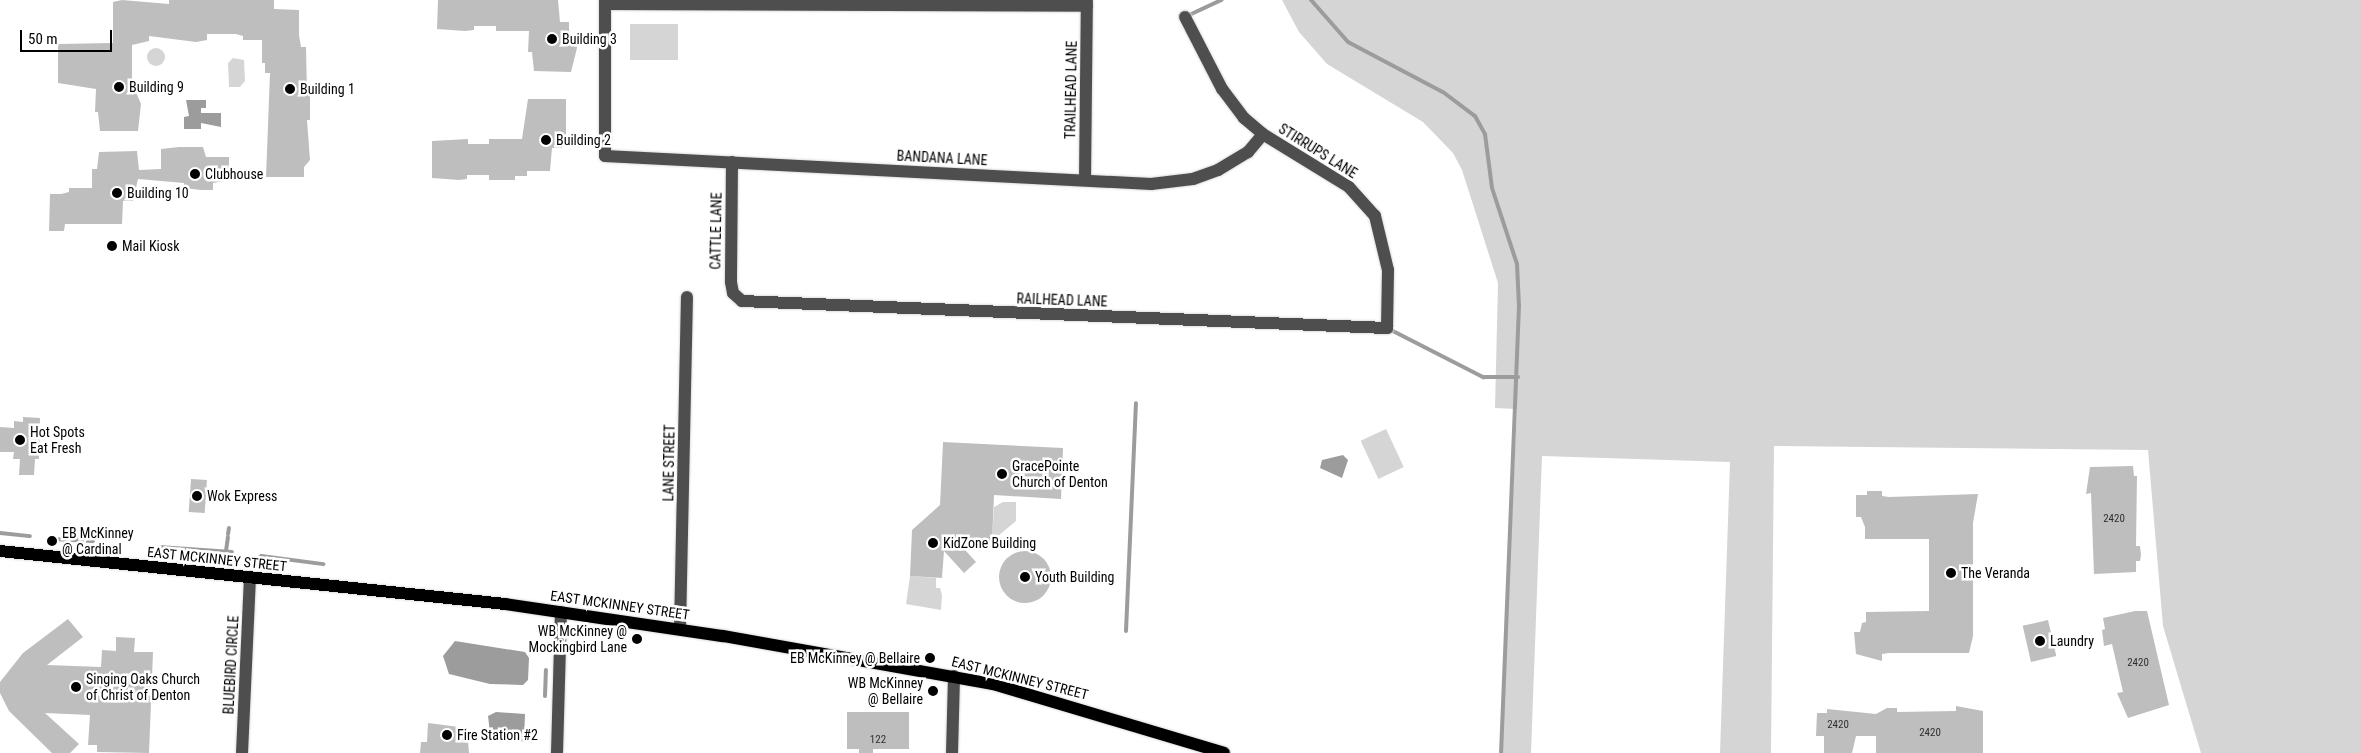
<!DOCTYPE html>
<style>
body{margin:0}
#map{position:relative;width:2361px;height:753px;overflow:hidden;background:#fff;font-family:"Roboto Condensed",sans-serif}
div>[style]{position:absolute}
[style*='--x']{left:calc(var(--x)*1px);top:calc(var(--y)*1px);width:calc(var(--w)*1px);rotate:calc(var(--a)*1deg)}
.green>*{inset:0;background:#d5d5d5;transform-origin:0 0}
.round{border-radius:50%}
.water>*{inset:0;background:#9c9c9c}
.stream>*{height:4px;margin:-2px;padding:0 2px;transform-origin:2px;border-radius:2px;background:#9c9c9c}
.building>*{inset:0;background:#bebebe;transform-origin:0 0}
.roads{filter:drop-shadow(0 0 1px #dbdbdb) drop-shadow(0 0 1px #dbdbdb)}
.minor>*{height:12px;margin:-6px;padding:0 6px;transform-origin:6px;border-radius:6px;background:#4e4e4e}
.major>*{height:12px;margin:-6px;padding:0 6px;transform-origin:6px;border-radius:6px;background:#000}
.dots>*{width:14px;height:14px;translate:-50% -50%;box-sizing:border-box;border:2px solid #fff;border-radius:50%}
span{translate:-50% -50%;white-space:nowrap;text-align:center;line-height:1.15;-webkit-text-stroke:5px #fff;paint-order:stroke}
.number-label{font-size:11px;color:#303030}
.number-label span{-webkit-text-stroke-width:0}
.poi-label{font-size:14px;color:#000}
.left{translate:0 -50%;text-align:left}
.right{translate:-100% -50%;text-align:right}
.street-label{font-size:14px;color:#000}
.scale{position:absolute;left:20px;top:30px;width:92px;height:22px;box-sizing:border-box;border:2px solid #000;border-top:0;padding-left:6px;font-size:15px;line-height:18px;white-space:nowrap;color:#000;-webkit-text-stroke:4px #fff;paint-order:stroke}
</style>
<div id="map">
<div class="green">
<i style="clip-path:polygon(1282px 0,2361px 0,2361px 753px,2201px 753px,2163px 626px,2148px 450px,1774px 446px,1771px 753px,1720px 753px,1730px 462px,1542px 456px,1531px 753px,1501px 753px,1517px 409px,1495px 408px,1498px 283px,1462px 170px,1453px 153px,1423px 122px,1327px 64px,1299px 32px)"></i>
<i style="left:630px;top:24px;width:48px;height:36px"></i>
<i class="round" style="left:147px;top:48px;width:18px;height:18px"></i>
<i style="clip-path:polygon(233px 58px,244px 60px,245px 81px,240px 87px,229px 87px,228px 63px)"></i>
<i style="left:1386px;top:429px;width:42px;height:28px;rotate:65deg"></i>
<i style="clip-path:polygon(1003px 502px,1016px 502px,1016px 521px,992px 541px,994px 507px)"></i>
<i style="clip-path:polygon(910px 576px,936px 578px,936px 588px,940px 588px,942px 595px,941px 610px,906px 604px)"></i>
</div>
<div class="water">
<i style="clip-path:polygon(186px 100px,206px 100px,206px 108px,201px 108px,201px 113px,221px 113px,221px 127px,201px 123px,201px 129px,184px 129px,184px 117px,189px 116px)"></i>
<i style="clip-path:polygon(1343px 455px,1348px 460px,1342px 478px,1320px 468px,1322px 460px)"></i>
<i style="clip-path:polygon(455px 641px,525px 652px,529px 658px,528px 680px,523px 685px,490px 684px,449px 674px,443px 656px)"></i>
<i style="clip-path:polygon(496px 712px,525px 714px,524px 742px,491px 741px,488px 716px)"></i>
</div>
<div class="stream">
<i style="--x:1311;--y:0;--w:56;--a:48.6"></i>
<i style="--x:1348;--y:42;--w:107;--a:27.8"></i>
<i style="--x:1443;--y:92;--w:40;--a:37"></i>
<i style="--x:1475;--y:116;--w:21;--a:61"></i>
<i style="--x:1485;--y:134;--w:54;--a:82.6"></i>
<i style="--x:1492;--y:188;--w:80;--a:71.8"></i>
<i style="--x:1517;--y:264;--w:42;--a:87.3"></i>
<i style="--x:1519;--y:306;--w:447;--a:92.3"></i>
<i style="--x:1187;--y:16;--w:38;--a:-25"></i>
<i style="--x:1389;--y:329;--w:106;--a:27.1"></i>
<i style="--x:1483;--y:377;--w:35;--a:0"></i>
<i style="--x:0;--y:533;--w:30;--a:6"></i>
<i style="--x:228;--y:534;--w:6;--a:-81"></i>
<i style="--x:52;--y:539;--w:41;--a:2.8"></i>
<i style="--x:159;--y:547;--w:73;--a:3.9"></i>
<i style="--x:226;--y:551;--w:14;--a:-82"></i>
<i style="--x:261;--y:556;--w:63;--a:7.4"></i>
<i style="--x:1126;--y:631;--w:228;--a:-87.5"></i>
<i style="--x:545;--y:696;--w:26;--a:-88"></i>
</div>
<div class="building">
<i style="clip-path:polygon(122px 0,169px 4px,169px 0,274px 0,274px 9px,299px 10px,299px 35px,301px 47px,306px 47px,307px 94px,310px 94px,310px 120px,307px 120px,310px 160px,304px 167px,304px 177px,266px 177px,270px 73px,265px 73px,265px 63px,262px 63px,262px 40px,243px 40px,243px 36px,236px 34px,207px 34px,207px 40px,196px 42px,149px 36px,149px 41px,132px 45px,132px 83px,141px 104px,138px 131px,100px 131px,98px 112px,95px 112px,96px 89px,58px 83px,58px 44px,113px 43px,113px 2px)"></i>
<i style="clip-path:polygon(438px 0,558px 0,560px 22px,569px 22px,569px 35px,573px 35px,573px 44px,578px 44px,571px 72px,534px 71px,532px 52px,528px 52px,529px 31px,496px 31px,496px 26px,474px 26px,474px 30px,465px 31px,437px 29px)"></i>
<i style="clip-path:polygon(528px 99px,566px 99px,566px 135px,562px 135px,562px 148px,552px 148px,550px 171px,527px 171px,527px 176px,515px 176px,515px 180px,489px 180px,489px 175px,467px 175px,467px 179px,459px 180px,432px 178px,432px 141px,468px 139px,468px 144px,489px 144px,489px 139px,522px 139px)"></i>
<i style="clip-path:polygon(179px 147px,203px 147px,206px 157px,229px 157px,229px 180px,213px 183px,213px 190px,201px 190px,184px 188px,184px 183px,138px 179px,133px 201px,123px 201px,122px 224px,65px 224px,64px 231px,49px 231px,50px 194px,61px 194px,69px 192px,69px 188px,92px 188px,92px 169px,97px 169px,99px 152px,137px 151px,139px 170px,161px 169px,161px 149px)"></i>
<i style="clip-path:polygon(23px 417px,40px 418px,39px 459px,35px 459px,34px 475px,19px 475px,20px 459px,13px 459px,14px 452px,0 452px,0 427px,14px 428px,14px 421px,23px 422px)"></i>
<i style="clip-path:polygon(943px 442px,1063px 448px,1061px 499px,994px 495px,992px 542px,956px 540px,976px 562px,964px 573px,944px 551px,942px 578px,910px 576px,912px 530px,940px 505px)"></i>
<i style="clip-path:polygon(2133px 466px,2134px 476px,2137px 476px,2136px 546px,2140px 546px,2141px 555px,2140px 561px,2136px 561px,2136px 572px,2094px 574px,2091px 493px,2086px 494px,2090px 467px)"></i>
<i style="left:191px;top:479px;width:16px;height:33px;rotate:4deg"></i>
<i style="clip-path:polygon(1867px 491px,1882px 491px,1882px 496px,1889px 497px,1978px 494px,1973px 523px,1973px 636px,1969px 653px,1889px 653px,1882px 654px,1882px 661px,1856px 654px,1854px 632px,1860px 632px,1862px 623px,1866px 622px,1866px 612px,1929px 611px,1929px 539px,1865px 539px,1865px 527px,1861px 517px,1856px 517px,1856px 495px,1867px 495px)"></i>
<i class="round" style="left:999px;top:551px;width:52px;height:52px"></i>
<i style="clip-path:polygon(2135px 611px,2147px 611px,2169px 705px,2128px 718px,2117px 693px,2123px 692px,2112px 644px,2104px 646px,2102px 630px,2105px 629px,2103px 618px)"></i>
<i style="clip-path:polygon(68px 619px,83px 637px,47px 665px,101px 667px,102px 650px,116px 651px,116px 637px,135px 638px,134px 652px,153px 652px,149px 753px,97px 752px,97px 745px,88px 745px,90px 715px,45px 713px,79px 744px,70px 753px,52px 753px,9px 711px,0 693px,0 682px,23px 653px)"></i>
<i style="left:2048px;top:620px;width:37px;height:26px;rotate:77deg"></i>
<i style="clip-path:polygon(1956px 706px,1983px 711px,1983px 753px,1876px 753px,1876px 736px,1856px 736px,1852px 753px,1824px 753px,1824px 736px,1816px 736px,1817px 713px,1827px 713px,1827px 709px,1876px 714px,1887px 708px,1897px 708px,1897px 712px,1956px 711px)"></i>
<i style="clip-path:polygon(847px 712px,909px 712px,909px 749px,873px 749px,873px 753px,859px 753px,859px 749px,847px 749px)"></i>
<i style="clip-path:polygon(428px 723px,467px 728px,469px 753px,420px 753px,421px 742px,427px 742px)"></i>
</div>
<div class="roads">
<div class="minor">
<i style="--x:605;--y:0;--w:156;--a:90"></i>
<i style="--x:605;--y:156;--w:547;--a:2.94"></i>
<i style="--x:1151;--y:184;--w:42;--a:-6.8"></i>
<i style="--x:1193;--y:179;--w:27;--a:-20"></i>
<i style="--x:1218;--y:170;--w:35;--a:-31"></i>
<i style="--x:1248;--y:152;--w:23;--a:-50"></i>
<i style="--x:605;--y:4;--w:482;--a:0.2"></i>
<i style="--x:732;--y:162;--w:120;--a:90.5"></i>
<i style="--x:731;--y:282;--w:11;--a:80"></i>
<i style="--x:733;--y:293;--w:12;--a:42"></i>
<i style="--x:742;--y:301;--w:646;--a:2.4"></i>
<i style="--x:1387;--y:328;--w:58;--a:-89"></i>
<i style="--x:1388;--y:270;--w:56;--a:-103.5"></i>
<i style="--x:1375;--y:216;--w:39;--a:-132"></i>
<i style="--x:1349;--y:187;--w:101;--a:-148.4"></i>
<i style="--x:1263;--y:134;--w:25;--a:-140"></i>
<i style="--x:1244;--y:118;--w:36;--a:-127"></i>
<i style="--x:1222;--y:89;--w:81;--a:-117.2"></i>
<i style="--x:1085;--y:180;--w:180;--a:-89.4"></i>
<i style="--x:680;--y:629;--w:332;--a:-88.8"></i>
<i style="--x:242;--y:753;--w:175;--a:-87.4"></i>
<i style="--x:557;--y:753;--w:141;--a:-88.4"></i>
<i style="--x:952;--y:753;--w:77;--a:-88.5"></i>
</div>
<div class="major">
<i style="--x:0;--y:551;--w:508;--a:5.99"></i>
<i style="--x:505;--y:604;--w:220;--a:8.4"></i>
<i style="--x:723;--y:636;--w:274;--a:10.1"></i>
<i style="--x:993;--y:684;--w:241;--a:16.6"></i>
</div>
</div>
<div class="dots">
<i style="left:552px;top:39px;background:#000"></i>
<i style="left:119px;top:87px;background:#000"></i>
<i style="left:290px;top:89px;background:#000"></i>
<i style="left:546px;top:140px;background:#000"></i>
<i style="left:195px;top:174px;background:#000"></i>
<i style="left:117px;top:193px;background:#000"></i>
<i style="left:112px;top:246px;background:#000"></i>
<i style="left:20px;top:440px;background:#000"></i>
<i style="left:1002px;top:474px;background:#000"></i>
<i style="left:197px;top:496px;background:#000"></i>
<i style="left:52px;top:541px;background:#000"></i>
<i style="left:933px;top:543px;background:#000"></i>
<i style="left:1951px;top:573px;background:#000"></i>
<i style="left:1025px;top:577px;background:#000"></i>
<i style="left:637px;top:639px;background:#000"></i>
<i style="left:2040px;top:641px;background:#000"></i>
<i style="left:930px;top:658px;background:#000"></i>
<i style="left:76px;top:687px;background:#000"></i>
<i style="left:933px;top:691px;background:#000"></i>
<i style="left:447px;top:735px;background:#000"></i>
</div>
<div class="number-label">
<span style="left:2114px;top:519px">2420</span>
<span style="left:2138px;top:663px">2420</span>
<span style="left:1838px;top:725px">2420</span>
<span style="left:1930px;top:733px">2420</span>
<span style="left:878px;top:740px">122</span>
</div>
<div class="poi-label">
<span class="left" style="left:562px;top:39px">Building 3</span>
<span class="left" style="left:129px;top:87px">Building 9</span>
<span class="left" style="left:300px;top:89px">Building 1</span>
<span class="left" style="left:556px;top:140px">Building 2</span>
<span class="left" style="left:205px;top:174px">Clubhouse</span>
<span class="left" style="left:127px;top:193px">Building 10</span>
<span class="left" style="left:122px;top:246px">Mail Kiosk</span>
<span class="left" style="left:30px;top:440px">Hot Spots<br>Eat Fresh</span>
<span class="left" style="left:1012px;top:474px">GracePointe<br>Church of Denton</span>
<span class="left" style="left:207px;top:496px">Wok Express</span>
<span class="left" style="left:62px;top:541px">EB McKinney<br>@ Cardinal</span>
<span class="left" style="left:943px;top:543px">KidZone Building</span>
<span class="left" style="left:1961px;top:573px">The Veranda</span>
<span class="left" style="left:1035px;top:577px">Youth Building</span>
<span class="right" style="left:627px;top:639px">WB McKinney @<br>Mockingbird Lane</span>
<span class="left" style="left:2050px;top:641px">Laundry</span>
<span class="right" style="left:920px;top:658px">EB McKinney @ Bellaire</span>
<span class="left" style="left:86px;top:687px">Singing Oaks Church<br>of Christ of Denton</span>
<span class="right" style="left:923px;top:691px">WB McKinney<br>@ Bellaire</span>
<span class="left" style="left:457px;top:735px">Fire Station #2</span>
</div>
<div class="street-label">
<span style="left:1071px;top:90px;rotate:-89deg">TRAILHEAD LANE</span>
<span style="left:1318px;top:151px;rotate:32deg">STIRRUPS LANE</span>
<span style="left:942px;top:158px;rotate:3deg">BANDANA LANE</span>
<span style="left:716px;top:231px;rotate:-89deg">CATTLE LANE</span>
<span style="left:1062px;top:300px;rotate:2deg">RAILHEAD LANE</span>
<span style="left:669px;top:463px;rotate:-89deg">LANE STREET</span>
<span style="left:217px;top:559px;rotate:6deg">EAST MCKINNEY STREET</span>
<span style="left:620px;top:605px;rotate:8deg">EAST MCKINNEY STREET</span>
<span style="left:231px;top:665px;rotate:-87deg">BLUEBIRD CIRCLE</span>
<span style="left:1020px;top:678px;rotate:14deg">EAST MCKINNEY STREET</span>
</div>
<div class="scale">50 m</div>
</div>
